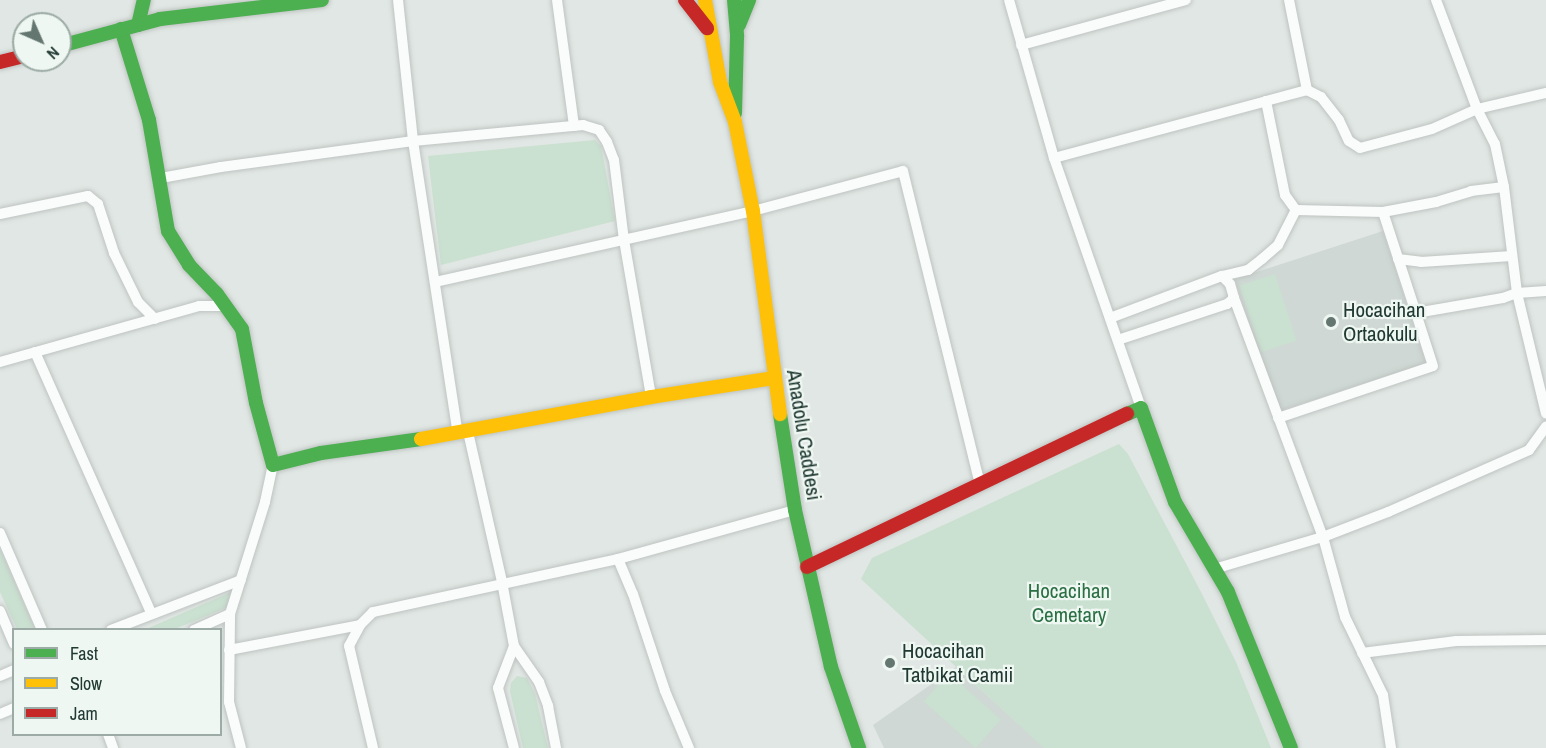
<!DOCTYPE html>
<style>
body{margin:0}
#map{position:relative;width:1546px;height:748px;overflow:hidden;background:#e1e7e4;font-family:"Archivo Narrow",sans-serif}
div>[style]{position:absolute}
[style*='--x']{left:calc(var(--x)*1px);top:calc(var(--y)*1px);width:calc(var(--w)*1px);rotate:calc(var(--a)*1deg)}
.built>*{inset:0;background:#cfd8d4;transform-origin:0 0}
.green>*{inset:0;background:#cae0d0;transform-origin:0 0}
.roads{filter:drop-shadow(0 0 2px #bec4c1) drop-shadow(0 0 2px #bec4c1)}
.street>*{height:10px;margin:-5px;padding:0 5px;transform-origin:5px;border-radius:5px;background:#fafbfb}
.fast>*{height:14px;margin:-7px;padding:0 7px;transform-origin:7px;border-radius:7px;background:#4caf50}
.slow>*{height:14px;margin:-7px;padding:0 7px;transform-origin:7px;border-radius:7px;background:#ffc107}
.jam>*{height:14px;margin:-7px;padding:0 7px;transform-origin:7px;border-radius:7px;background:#c62828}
.dots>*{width:16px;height:16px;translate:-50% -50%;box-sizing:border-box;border:3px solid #eff7f2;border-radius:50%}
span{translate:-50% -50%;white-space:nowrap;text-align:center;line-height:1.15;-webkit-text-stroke:4.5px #eff7f2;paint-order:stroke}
.poi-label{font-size:21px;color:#203932}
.left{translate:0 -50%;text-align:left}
.street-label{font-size:21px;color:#203932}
.park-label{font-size:21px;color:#2b6f44}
.legend{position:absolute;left:12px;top:628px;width:210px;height:108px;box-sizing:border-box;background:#eff7f2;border:2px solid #9caba5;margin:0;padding:8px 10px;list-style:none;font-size:18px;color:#203932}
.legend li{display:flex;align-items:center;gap:12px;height:30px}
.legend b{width:30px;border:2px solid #9caba5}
.north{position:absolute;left:12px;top:12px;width:60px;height:60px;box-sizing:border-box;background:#eff7f2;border:2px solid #9caba5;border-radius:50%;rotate:135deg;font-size:16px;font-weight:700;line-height:24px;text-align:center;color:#203932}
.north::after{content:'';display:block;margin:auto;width:21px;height:27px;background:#647670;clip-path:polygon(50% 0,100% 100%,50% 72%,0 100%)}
</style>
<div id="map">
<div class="built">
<i style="left:1383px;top:231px;width:139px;height:156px;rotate:72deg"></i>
<i style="clip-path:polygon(956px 667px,1045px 748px,884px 748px,873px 725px)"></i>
</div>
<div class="green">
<i style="clip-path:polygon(595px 140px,601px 146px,615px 221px,441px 265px,428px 156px)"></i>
<i style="left:1275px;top:274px;width:70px;height:37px;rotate:72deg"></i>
<i style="clip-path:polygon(1119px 444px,1128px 454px,1201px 592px,1236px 662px,1271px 748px,1044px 748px,861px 579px,872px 558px)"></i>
<i style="clip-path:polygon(0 549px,35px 629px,17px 629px,0 592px)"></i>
<i style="clip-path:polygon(231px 592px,228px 607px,175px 629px,144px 630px)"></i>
<i style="left:949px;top:673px;width:70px;height:38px;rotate:42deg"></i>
<i style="clip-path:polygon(517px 676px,527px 678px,535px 694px,548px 748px,523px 748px,510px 691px,511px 683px)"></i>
</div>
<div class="roads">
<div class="street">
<i style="--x:398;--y:0;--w:142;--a:83.9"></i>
<i style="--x:413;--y:141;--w:296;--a:81.3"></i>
<i style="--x:557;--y:0;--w:127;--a:82.3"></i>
<i style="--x:1009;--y:0;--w:164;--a:74.1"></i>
<i style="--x:1054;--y:158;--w:265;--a:70.8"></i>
<i style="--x:1289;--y:0;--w:92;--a:78.7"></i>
<i style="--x:1436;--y:0;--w:116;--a:69.4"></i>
<i style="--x:1477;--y:109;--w:39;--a:63"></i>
<i style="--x:1495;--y:144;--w:44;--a:78.2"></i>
<i style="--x:1504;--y:187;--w:107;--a:83"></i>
<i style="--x:1517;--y:293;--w:124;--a:76.5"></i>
<i style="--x:1021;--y:45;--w:171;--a:-15.3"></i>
<i style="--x:1266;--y:101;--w:42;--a:-15"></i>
<i style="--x:1307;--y:90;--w:16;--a:27"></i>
<i style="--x:1321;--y:97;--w:29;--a:52"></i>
<i style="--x:1339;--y:120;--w:23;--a:65"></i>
<i style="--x:1349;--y:141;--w:13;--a:32"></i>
<i style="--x:1360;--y:148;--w:74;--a:-14.8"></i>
<i style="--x:1432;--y:129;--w:49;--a:-24"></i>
<i style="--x:1477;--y:109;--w:71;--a:-13.1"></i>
<i style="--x:1054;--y:158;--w:220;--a:-15"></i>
<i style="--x:1266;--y:101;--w:96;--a:78.6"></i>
<i style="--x:1285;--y:195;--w:19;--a:54"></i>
<i style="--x:1296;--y:210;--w:87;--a:1.3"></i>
<i style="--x:1383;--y:212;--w:106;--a:71.9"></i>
<i style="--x:1416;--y:313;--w:88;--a:-9.8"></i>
<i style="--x:1503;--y:298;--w:15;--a:-20"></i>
<i style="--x:1517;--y:293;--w:29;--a:-4"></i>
<i style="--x:161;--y:178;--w:61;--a:-10.4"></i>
<i style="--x:221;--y:167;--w:194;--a:-7.7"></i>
<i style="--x:413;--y:141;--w:171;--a:-5.4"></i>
<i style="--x:583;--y:125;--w:17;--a:17"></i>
<i style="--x:599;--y:130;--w:14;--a:56"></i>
<i style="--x:607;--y:142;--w:19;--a:69"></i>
<i style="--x:614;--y:160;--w:81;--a:82.9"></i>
<i style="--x:624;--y:240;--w:159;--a:80.2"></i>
<i style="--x:1383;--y:212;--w:54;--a:-10.7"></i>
<i style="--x:1436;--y:202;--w:37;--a:-17"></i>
<i style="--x:1471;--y:191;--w:33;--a:-7"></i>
<i style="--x:0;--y:214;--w:90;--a:-11.6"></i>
<i style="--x:88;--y:196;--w:13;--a:39"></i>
<i style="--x:98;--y:204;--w:52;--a:71.9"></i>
<i style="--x:114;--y:253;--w:55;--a:63.9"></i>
<i style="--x:138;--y:302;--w:24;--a:45"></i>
<i style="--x:1398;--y:259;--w:23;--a:7"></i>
<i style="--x:1421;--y:262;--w:91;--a:-3.8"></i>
<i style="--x:1222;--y:276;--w:27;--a:-13"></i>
<i style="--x:1248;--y:270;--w:18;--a:-38"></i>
<i style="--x:1262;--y:259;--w:21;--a:-41"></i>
<i style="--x:1278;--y:245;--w:39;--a:-63"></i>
<i style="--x:435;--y:282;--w:326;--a:-12.6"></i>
<i style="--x:753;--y:211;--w:155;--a:-14.9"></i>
<i style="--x:903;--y:171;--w:322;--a:76.2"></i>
<i style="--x:1234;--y:298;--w:255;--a:69.6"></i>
<i style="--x:1323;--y:537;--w:83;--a:74.6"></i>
<i style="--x:1345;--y:617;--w:87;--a:64"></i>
<i style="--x:1383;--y:695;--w:54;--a:81.4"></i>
<i style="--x:1110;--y:318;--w:120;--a:-20.6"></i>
<i style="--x:1222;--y:276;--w:11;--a:45"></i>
<i style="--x:1230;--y:284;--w:15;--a:74"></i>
<i style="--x:1234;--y:298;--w:9;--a:139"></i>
<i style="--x:1227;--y:304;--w:115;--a:161.7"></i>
<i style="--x:35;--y:352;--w:286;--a:66"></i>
<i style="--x:0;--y:362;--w:207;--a:-15.7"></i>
<i style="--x:199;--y:306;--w:26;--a:0"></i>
<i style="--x:1278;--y:418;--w:163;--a:-18.5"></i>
<i style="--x:1433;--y:366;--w:56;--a:-107.8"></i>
<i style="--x:468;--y:432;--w:154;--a:77.2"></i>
<i style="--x:502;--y:582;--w:65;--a:79.4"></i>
<i style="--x:514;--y:646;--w:44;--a:55.2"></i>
<i style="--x:539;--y:682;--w:26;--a:69"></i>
<i style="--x:548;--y:706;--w:43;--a:79.2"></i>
<i style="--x:0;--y:533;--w:106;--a:66.6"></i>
<i style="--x:618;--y:559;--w:38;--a:67"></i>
<i style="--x:633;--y:594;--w:102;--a:71.7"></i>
<i style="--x:665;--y:691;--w:62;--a:67.2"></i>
<i style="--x:1214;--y:569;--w:114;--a:-16.4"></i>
<i style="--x:1323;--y:537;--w:70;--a:-21"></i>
<i style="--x:1388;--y:512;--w:154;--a:-23.7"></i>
<i style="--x:1529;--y:450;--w:29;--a:-54"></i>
<i style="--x:0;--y:611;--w:36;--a:67"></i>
<i style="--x:111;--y:630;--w:139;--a:-21"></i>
<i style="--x:194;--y:630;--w:39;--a:-24"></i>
<i style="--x:514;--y:646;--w:45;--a:110.9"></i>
<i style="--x:498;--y:688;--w:62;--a:75.1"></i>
<i style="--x:229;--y:650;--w:133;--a:-10.8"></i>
<i style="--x:1362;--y:653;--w:95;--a:-7.3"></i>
<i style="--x:1456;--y:641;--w:90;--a:-0.6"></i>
<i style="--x:0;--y:676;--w:15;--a:-23"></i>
<i style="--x:0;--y:714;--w:15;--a:-23"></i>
<i style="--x:108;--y:734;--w:15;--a:70"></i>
<i style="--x:241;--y:748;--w:48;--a:-104.6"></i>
<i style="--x:229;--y:702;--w:88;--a:-89.3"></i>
<i style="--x:230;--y:614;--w:117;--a:-72.6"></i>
<i style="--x:265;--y:502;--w:38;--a:-78"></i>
<i style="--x:373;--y:748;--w:105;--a:-103.2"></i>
<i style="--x:349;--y:646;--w:24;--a:-62"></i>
<i style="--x:360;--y:625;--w:18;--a:-45"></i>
<i style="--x:373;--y:612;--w:251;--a:-12.2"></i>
<i style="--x:618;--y:559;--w:184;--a:-15.5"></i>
</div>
<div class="fast">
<i style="--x:734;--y:0;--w:37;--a:85"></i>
<i style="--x:737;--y:37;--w:76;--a:91.5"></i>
<i style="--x:138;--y:25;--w:26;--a:-77"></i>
<i style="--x:739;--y:25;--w:27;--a:-68"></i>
<i style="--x:121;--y:29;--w:95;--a:72.9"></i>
<i style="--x:149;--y:120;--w:113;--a:80.3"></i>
<i style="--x:168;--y:231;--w:40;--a:58"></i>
<i style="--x:189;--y:265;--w:40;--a:46"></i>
<i style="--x:217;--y:294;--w:43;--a:54.5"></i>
<i style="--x:242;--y:329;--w:75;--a:79.3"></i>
<i style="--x:256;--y:403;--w:64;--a:74.7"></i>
<i style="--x:273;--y:465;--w:49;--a:-14"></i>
<i style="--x:321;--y:453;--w:101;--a:-8"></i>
<i style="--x:60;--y:46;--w:104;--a:-15.1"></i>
<i style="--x:160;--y:19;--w:163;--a:-6.7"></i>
<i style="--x:780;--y:414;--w:97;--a:81.1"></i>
<i style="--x:795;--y:510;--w:161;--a:77.1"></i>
<i style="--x:831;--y:667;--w:86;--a:70.9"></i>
<i style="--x:1127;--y:414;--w:15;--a:-23"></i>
<i style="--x:1141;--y:408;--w:100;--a:70.1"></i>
<i style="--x:1175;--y:502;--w:104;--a:59.5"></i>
<i style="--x:1228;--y:592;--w:168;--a:68"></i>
</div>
<div class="slow">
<i style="--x:705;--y:0;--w:83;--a:79.6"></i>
<i style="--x:720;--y:82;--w:43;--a:69.4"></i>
<i style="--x:735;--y:122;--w:91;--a:78.6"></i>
<i style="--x:753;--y:211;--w:205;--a:82.4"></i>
<i style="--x:421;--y:439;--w:234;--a:-10.3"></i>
<i style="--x:651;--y:397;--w:124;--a:-8.8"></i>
</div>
<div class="jam">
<i style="--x:685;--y:0;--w:36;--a:52"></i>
<i style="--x:0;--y:62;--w:25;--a:-14"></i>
<i style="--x:807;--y:567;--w:355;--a:-25.6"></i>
</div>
</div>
<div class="dots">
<i style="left:1331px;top:322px;background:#647670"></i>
<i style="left:890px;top:663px;background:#647670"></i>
</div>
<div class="poi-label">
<span class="left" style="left:1343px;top:322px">Hocacihan<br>Ortaokulu</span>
<span class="left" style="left:902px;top:663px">Hocacihan<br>Tatbikat Camii</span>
</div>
<div class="street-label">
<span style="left:804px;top:435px;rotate:81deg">Anadolu Caddesi</span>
</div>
<div class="park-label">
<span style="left:1069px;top:603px">Hocacihan<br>Cemetary</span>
</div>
<ul class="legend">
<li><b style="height:8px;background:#4caf50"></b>Fast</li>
<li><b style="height:8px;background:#ffc107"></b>Slow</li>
<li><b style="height:8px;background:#c62828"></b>Jam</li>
</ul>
<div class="north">N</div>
</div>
